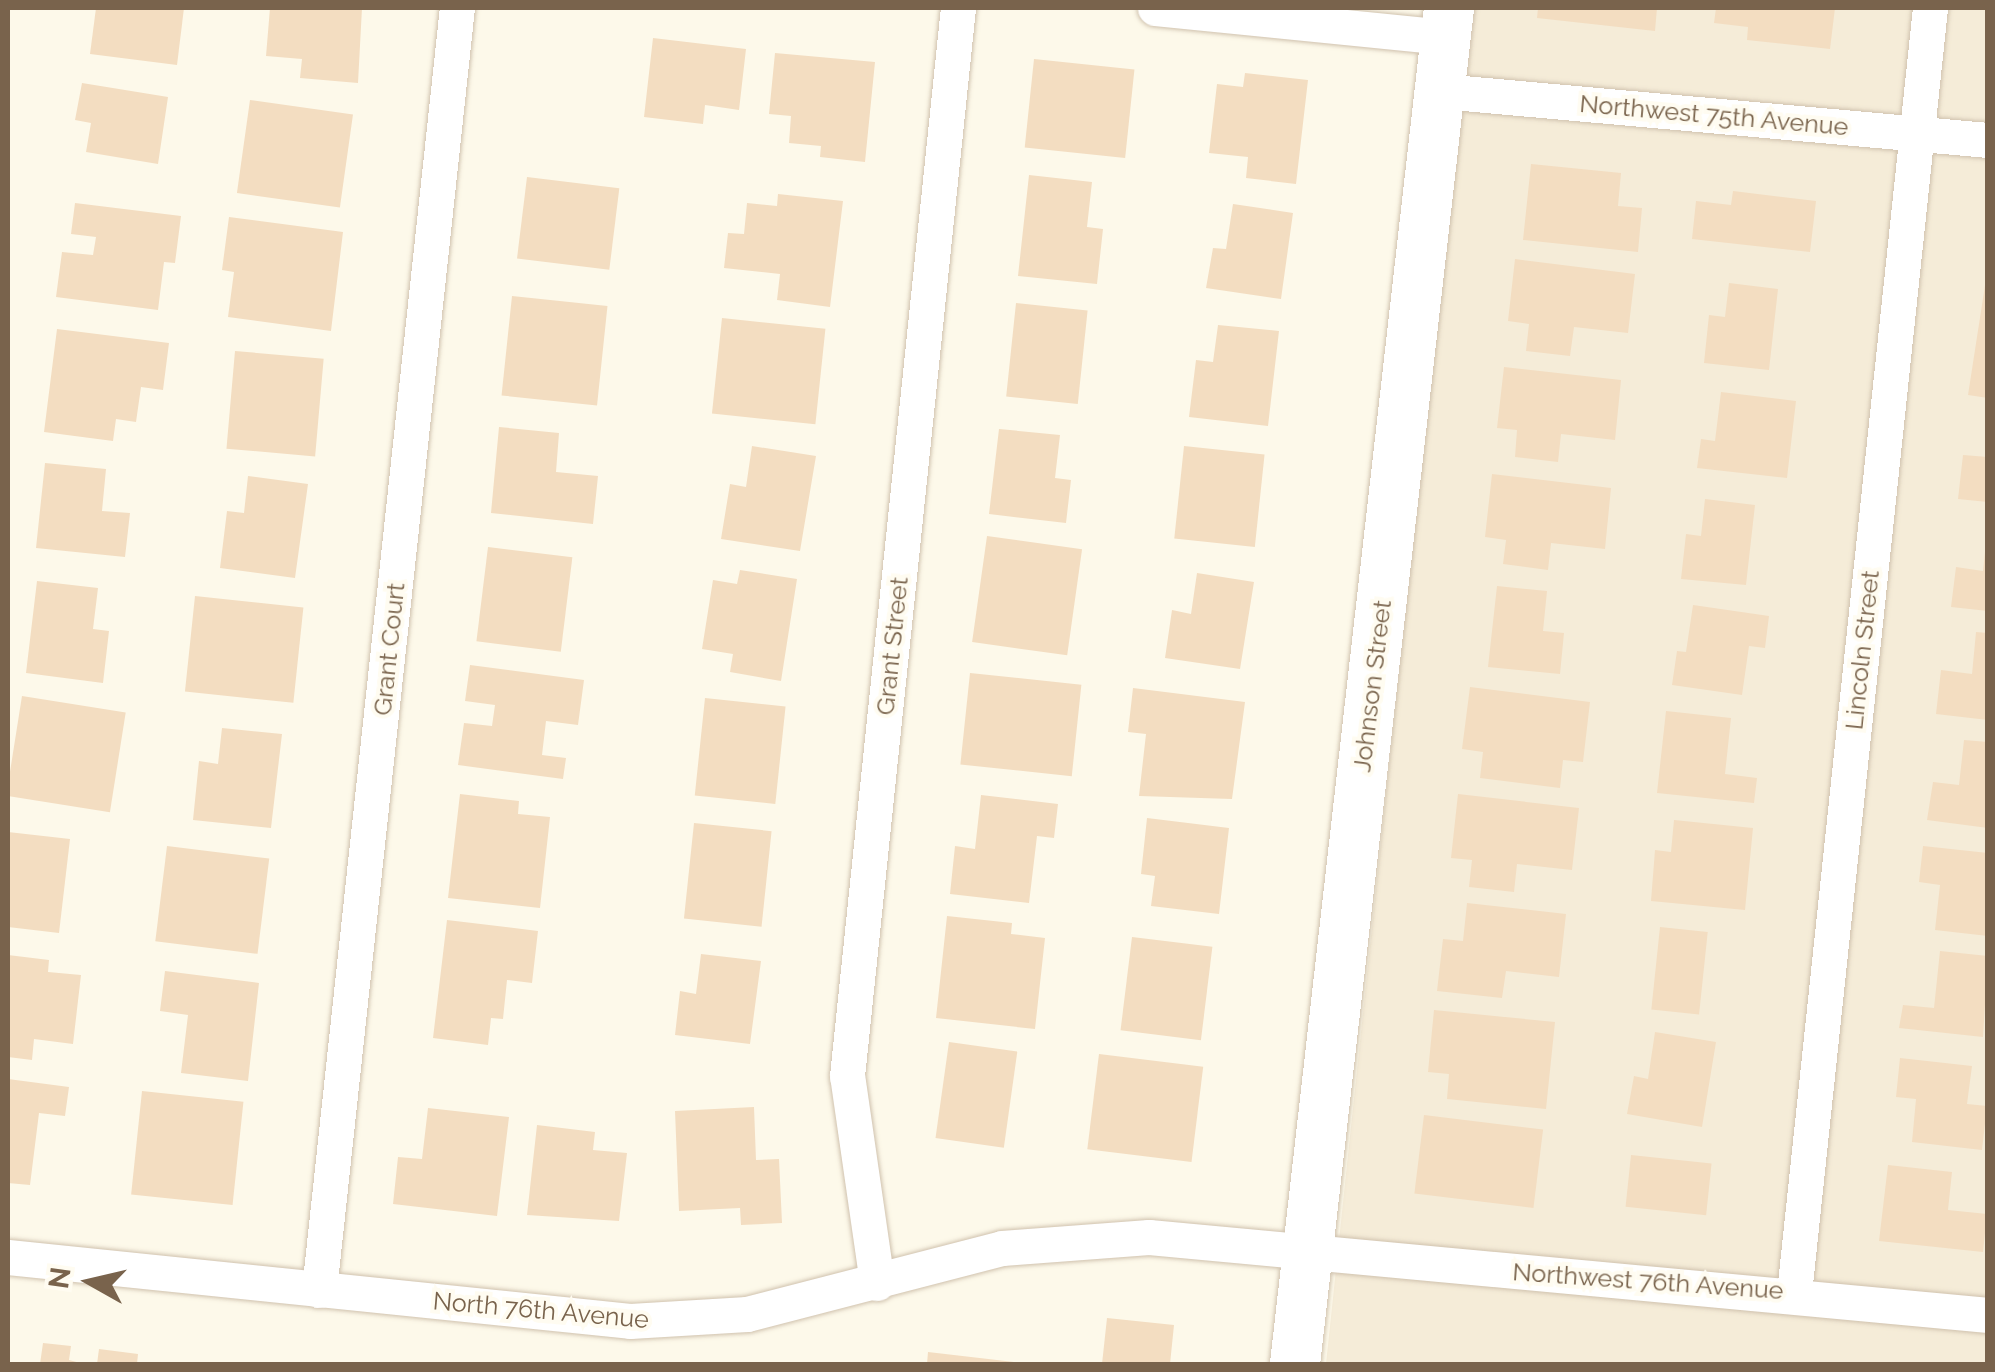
<!DOCTYPE html>
<style>
body{margin:0}
#map{position:relative;width:1995px;height:1372px;overflow:hidden;background:#fdf9ea;font-family:Raleway,sans-serif}
div>[style]{position:absolute}
[style*='--x']{left:calc(var(--x)*1px);top:calc(var(--y)*1px);width:calc(var(--w)*1px);rotate:calc(var(--a)*1deg)}
.residential>*{inset:0;background:#f5ecd8}
.building>*{inset:0;background:#f3ddc1;transform-origin:0 0}
.roads{filter:drop-shadow(0 0 2px #d0c2ae) drop-shadow(0 0 2px #d0c2ae)}
.street>*{height:35px;margin:-17.5px;padding:0 17.5px;transform-origin:17.5px;border-radius:17.5px;background:#fff}
.secondary>*{height:50px;margin:-25px;padding:0 25px;transform-origin:25px;border-radius:25px;background:#fff}
span{translate:-50% -50%;white-space:nowrap;text-align:center;line-height:1.15;-webkit-text-stroke:8px #fffcf1;paint-order:stroke}
.street-label{font-size:25px;color:#79634c}
.frame{position:absolute;inset:0;border:10px solid #79634c;pointer-events:none}
.north{position:absolute;left:40px;top:1232px;width:100px;height:100px;-webkit-text-stroke:8px #fffcf1;paint-order:stroke;rotate:278deg;font-size:28px;font-weight:700;line-height:40px;text-align:center;color:#79634c}
.north::after{content:'';display:block;margin:auto;width:35px;height:45px;background:#79634c;clip-path:polygon(50% 0,100% 100%,50% 72%,0 100%)}
</style>
<div id="map">
<div class="residential">
<i style="clip-path:polygon(1469px 8px,1987px 8px,1987px 1364px,1326px 1364px)"></i>
</div>
<div class="building">
<i style="clip-path:polygon(96px 8px,184px 8px,177px 65px,90px 54px)"></i>
<i style="clip-path:polygon(270px 8px,362px 8px,358px 83px,300px 78px,302px 59px,266px 56px)"></i>
<i style="clip-path:polygon(1538px 8px,1657px 8px,1655px 31px,1537px 18px)"></i>
<i style="clip-path:polygon(1716px 8px,1835px 8px,1830px 49px,1747px 40px,1748px 27px,1714px 23px)"></i>
<i style="clip-path:polygon(653px 38px,746px 49px,739px 110px,705px 105px,703px 124px,644px 117px)"></i>
<i style="clip-path:polygon(775px 53px,875px 62px,865px 162px,820px 157px,821px 146px,789px 143px,791px 116px,769px 114px)"></i>
<i style="left:1034px;top:59px;width:101px;height:89px;rotate:6deg"></i>
<i style="clip-path:polygon(1245px 73px,1308px 80px,1296px 184px,1246px 178px,1248px 157px,1209px 153px,1217px 84px,1243px 87px)"></i>
<i style="clip-path:polygon(82px 83px,168px 97px,158px 164px,86px 152px,91px 123px,75px 120px)"></i>
<i style="left:250px;top:100px;width:104px;height:94px;rotate:8deg"></i>
<i style="clip-path:polygon(1531px 164px,1621px 173px,1618px 206px,1642px 208px,1638px 252px,1523px 240px)"></i>
<i style="clip-path:polygon(1029px 175px,1092px 182px,1087px 227px,1103px 229px,1097px 284px,1018px 276px)"></i>
<i style="left:527px;top:177px;width:93px;height:82px;rotate:7deg"></i>
<i style="clip-path:polygon(1733px 191px,1816px 201px,1810px 252px,1692px 239px,1696px 201px,1731px 205px)"></i>
<i style="clip-path:polygon(778px 194px,843px 201px,830px 307px,777px 300px,780px 274px,724px 268px,728px 233px,744px 234px,747px 203px,777px 206px)"></i>
<i style="clip-path:polygon(75px 203px,181px 216px,175px 263px,164px 262px,158px 310px,56px 297px,62px 252px,93px 255px,96px 237px,71px 234px)"></i>
<i style="clip-path:polygon(1233px 204px,1293px 213px,1281px 299px,1206px 288px,1213px 248px,1226px 249px)"></i>
<i style="clip-path:polygon(229px 217px,343px 232px,331px 331px,228px 317px,234px 272px,222px 270px)"></i>
<i style="clip-path:polygon(1515px 259px,1635px 274px,1628px 333px,1574px 327px,1570px 356px,1526px 351px,1529px 324px,1508px 321px)"></i>
<i style="clip-path:polygon(1988px 266px,1988px 398px,1968px 395px)"></i>
<i style="clip-path:polygon(1729px 283px,1778px 289px,1769px 370px,1704px 363px,1709px 315px,1725px 317px)"></i>
<i style="left:512px;top:296px;width:96px;height:100px;rotate:6deg"></i>
<i style="left:1016px;top:303px;width:72px;height:94px;rotate:6deg"></i>
<i style="left:722px;top:318px;width:104px;height:96px;rotate:6deg"></i>
<i style="clip-path:polygon(1218px 325px,1279px 331px,1268px 426px,1189px 417px,1196px 360px,1213px 362px)"></i>
<i style="clip-path:polygon(57px 329px,169px 343px,163px 390px,141px 387px,136px 422px,116px 419px,113px 441px,44px 432px)"></i>
<i style="left:235px;top:351px;width:89px;height:98px;rotate:5deg"></i>
<i style="clip-path:polygon(1504px 367px,1621px 380px,1615px 440px,1561px 434px,1558px 462px,1515px 457px,1517px 430px,1497px 428px)"></i>
<i style="clip-path:polygon(1721px 392px,1796px 401px,1787px 478px,1697px 468px,1701px 439px,1715px 441px)"></i>
<i style="clip-path:polygon(499px 427px,559px 433px,556px 472px,598px 476px,593px 524px,491px 513px)"></i>
<i style="clip-path:polygon(999px 429px,1060px 435px,1055px 478px,1071px 480px,1066px 523px,989px 514px)"></i>
<i style="clip-path:polygon(752px 446px,816px 456px,800px 551px,721px 539px,730px 484px,746px 487px)"></i>
<i style="left:1184px;top:446px;width:81px;height:93px;rotate:6deg"></i>
<i style="clip-path:polygon(1963px 455px,1988px 457px,1988px 502px,1958px 499px)"></i>
<i style="clip-path:polygon(45px 463px,106px 469px,102px 511px,130px 513px,125px 557px,36px 548px)"></i>
<i style="clip-path:polygon(1492px 474px,1611px 488px,1605px 549px,1551px 543px,1548px 570px,1503px 564px,1506px 540px,1485px 537px)"></i>
<i style="clip-path:polygon(248px 476px,308px 484px,295px 578px,220px 568px,227px 511px,244px 513px)"></i>
<i style="clip-path:polygon(1705px 499px,1755px 505px,1746px 585px,1681px 579px,1686px 534px,1701px 536px)"></i>
<i style="left:987px;top:536px;width:96px;height:107px;rotate:8deg"></i>
<i style="left:488px;top:547px;width:85px;height:95px;rotate:7deg"></i>
<i style="clip-path:polygon(1985px 552px,1988px 611px,1951px 607px,1956px 567px,1983px 571px)"></i>
<i style="clip-path:polygon(740px 570px,797px 579px,781px 681px,730px 672px,733px 654px,702px 649px,713px 580px,737px 584px)"></i>
<i style="clip-path:polygon(1197px 573px,1254px 582px,1240px 669px,1165px 658px,1172px 610px,1191px 614px)"></i>
<i style="clip-path:polygon(37px 581px,98px 588px,93px 629px,109px 631px,103px 683px,26px 673px)"></i>
<i style="clip-path:polygon(1497px 586px,1547px 591px,1543px 631px,1564px 633px,1560px 674px,1488px 667px)"></i>
<i style="left:195px;top:596px;width:109px;height:96px;rotate:6deg"></i>
<i style="clip-path:polygon(1693px 605px,1769px 616px,1765px 648px,1749px 646px,1742px 695px,1672px 685px,1677px 651px,1686px 652px)"></i>
<i style="clip-path:polygon(1976px 632px,1988px 633px,1988px 720px,1936px 714px,1941px 670px,1972px 674px)"></i>
<i style="clip-path:polygon(470px 665px,584px 680px,578px 725px,546px 721px,542px 755px,566px 758px,563px 779px,458px 765px,464px 723px,492px 726px,495px 705px,465px 701px)"></i>
<i style="left:970px;top:673px;width:112px;height:92px;rotate:6deg"></i>
<i style="clip-path:polygon(1470px 687px,1590px 702px,1583px 762px,1563px 760px,1560px 788px,1480px 778px,1483px 752px,1462px 749px)"></i>
<i style="clip-path:polygon(1133px 688px,1245px 702px,1232px 799px,1139px 796px,1146px 734px,1128px 732px)"></i>
<i style="left:22px;top:696px;width:105px;height:101px;rotate:9deg"></i>
<i style="left:705px;top:698px;width:81px;height:98px;rotate:6deg"></i>
<i style="clip-path:polygon(1666px 711px,1731px 718px,1725px 774px,1757px 778px,1754px 803px,1657px 793px)"></i>
<i style="clip-path:polygon(222px 728px,282px 734px,271px 828px,193px 820px,199px 761px,218px 764px)"></i>
<i style="clip-path:polygon(1964px 740px,1988px 742px,1988px 828px,1927px 820px,1933px 782px,1959px 785px)"></i>
<i style="clip-path:polygon(460px 794px,519px 801px,518px 814px,550px 817px,540px 908px,448px 898px)"></i>
<i style="clip-path:polygon(1458px 794px,1579px 808px,1572px 870px,1517px 864px,1514px 892px,1469px 887px,1472px 860px,1451px 858px)"></i>
<i style="clip-path:polygon(981px 795px,1058px 804px,1054px 838px,1037px 836px,1029px 903px,950px 894px,955px 846px,975px 849px)"></i>
<i style="clip-path:polygon(1147px 818px,1229px 828px,1219px 914px,1151px 906px,1155px 876px,1141px 874px)"></i>
<i style="clip-path:polygon(1674px 820px,1753px 828px,1745px 910px,1651px 901px,1655px 850px,1671px 852px)"></i>
<i style="left:694px;top:823px;width:78px;height:96px;rotate:6deg"></i>
<i style="clip-path:polygon(8px 832px,70px 839px,59px 933px,8px 927px)"></i>
<i style="left:167px;top:846px;width:103px;height:96px;rotate:7deg"></i>
<i style="clip-path:polygon(1923px 846px,1988px 853px,1988px 936px,1935px 930px,1940px 885px,1919px 882px)"></i>
<i style="clip-path:polygon(1467px 903px,1566px 914px,1559px 977px,1506px 971px,1502px 998px,1437px 991px,1443px 939px,1463px 941px)"></i>
<i style="clip-path:polygon(947px 916px,1012px 923px,1011px 934px,1045px 938px,1035px 1029px,936px 1018px)"></i>
<i style="clip-path:polygon(447px 920px,538px 931px,532px 983px,507px 980px,503px 1019px,491px 1018px,488px 1045px,433px 1038px)"></i>
<i style="left:1660px;top:927px;width:48px;height:83px;rotate:6deg"></i>
<i style="left:1132px;top:937px;width:81px;height:94px;rotate:7deg"></i>
<i style="clip-path:polygon(1940px 951px,1988px 956px,1983px 1037px,1899px 1028px,1903px 1005px,1934px 1008px)"></i>
<i style="clip-path:polygon(701px 954px,761px 961px,750px 1044px,675px 1035px,680px 991px,696px 994px)"></i>
<i style="clip-path:polygon(8px 955px,49px 960px,48px 972px,81px 975px,73px 1044px,34px 1039px,32px 1060px,8px 1057px)"></i>
<i style="clip-path:polygon(165px 971px,259px 983px,248px 1081px,181px 1073px,188px 1015px,160px 1011px)"></i>
<i style="clip-path:polygon(1434px 1010px,1555px 1022px,1546px 1109px,1447px 1099px,1449px 1074px,1428px 1072px)"></i>
<i style="clip-path:polygon(1655px 1032px,1716px 1042px,1702px 1127px,1627px 1114px,1634px 1076px,1648px 1079px)"></i>
<i style="left:949px;top:1042px;width:69px;height:97px;rotate:8deg"></i>
<i style="left:1099px;top:1054px;width:105px;height:96px;rotate:7deg"></i>
<i style="clip-path:polygon(1900px 1058px,1972px 1066px,1967px 1104px,1987px 1106px,1982px 1150px,1912px 1142px,1916px 1099px,1896px 1097px)"></i>
<i style="clip-path:polygon(8px 1079px,69px 1087px,65px 1116px,39px 1113px,30px 1185px,8px 1183px)"></i>
<i style="left:142px;top:1091px;width:102px;height:104px;rotate:6deg"></i>
<i style="clip-path:polygon(754px 1107px,756px 1160px,779px 1159px,782px 1223px,741px 1225px,740px 1208px,679px 1211px,675px 1111px)"></i>
<i style="clip-path:polygon(428px 1108px,509px 1117px,497px 1216px,393px 1204px,398px 1157px,422px 1159px)"></i>
<i style="left:1424px;top:1115px;width:120px;height:79px;rotate:7deg"></i>
<i style="clip-path:polygon(537px 1125px,595px 1132px,593px 1150px,627px 1153px,619px 1221px,527px 1215px)"></i>
<i style="left:1631px;top:1155px;width:81px;height:52px;rotate:6deg"></i>
<i style="clip-path:polygon(1888px 1165px,1952px 1172px,1948px 1210px,1987px 1214px,1983px 1252px,1879px 1241px)"></i>
<i style="clip-path:polygon(1107px 1318px,1174px 1325px,1170px 1364px,1102px 1364px)"></i>
<i style="clip-path:polygon(43px 1343px,71px 1346px,69px 1360px,84px 1364px,40px 1364px)"></i>
<i style="clip-path:polygon(99px 1349px,138px 1354px,137px 1364px,97px 1364px)"></i>
<i style="clip-path:polygon(928px 1352px,1014px 1362px,1014px 1364px,927px 1364px)"></i>
</div>
<div class="roads">
<div class="street">
<i style="--x:1155;--y:8;--w:292;--a:5.7"></i>
<i style="--x:1441;--y:91;--w:549;--a:5.12"></i>
<i style="--x:8;--y:1257;--w:625;--a:5.87"></i>
<i style="--x:630;--y:1321;--w:117;--a:-3.4"></i>
<i style="--x:747;--y:1314;--w:263;--a:-14.5"></i>
<i style="--x:1002;--y:1248;--w:147;--a:-4.3"></i>
<i style="--x:1149;--y:1237;--w:843;--a:5.31"></i>
<i style="--x:877;--y:1283;--w:209;--a:-98.2"></i>
<i style="--x:847;--y:1076;--w:1074;--a:-84.07"></i>
<i style="--x:319;--y:1290;--w:1289;--a:-83.86"></i>
<i style="--x:1794;--y:1293;--w:1292;--a:-83.96"></i>
</div>
<div class="secondary">
<i style="--x:1295;--y:1364;--w:1365;--a:-83.52"></i>
</div>
</div>
<div class="street-label">
<span style="left:1714px;top:115px;rotate:5deg">Northwest 75th Avenue</span>
<span style="left:892px;top:646px;rotate:-84deg">Grant Street</span>
<span style="left:389px;top:649px;rotate:-84deg">Grant Court</span>
<span style="left:1862px;top:650px;rotate:-84deg">Lincoln Street</span>
<span style="left:1372px;top:686px;rotate:-83deg">Johnson Street</span>
<span style="left:1648px;top:1281px;rotate:4deg">Northwest 76th Avenue</span>
<span style="left:541px;top:1310px;rotate:5deg">North 76th Avenue</span>
</div>
<div class="frame"></div>
<div class="north">N</div>
</div>
